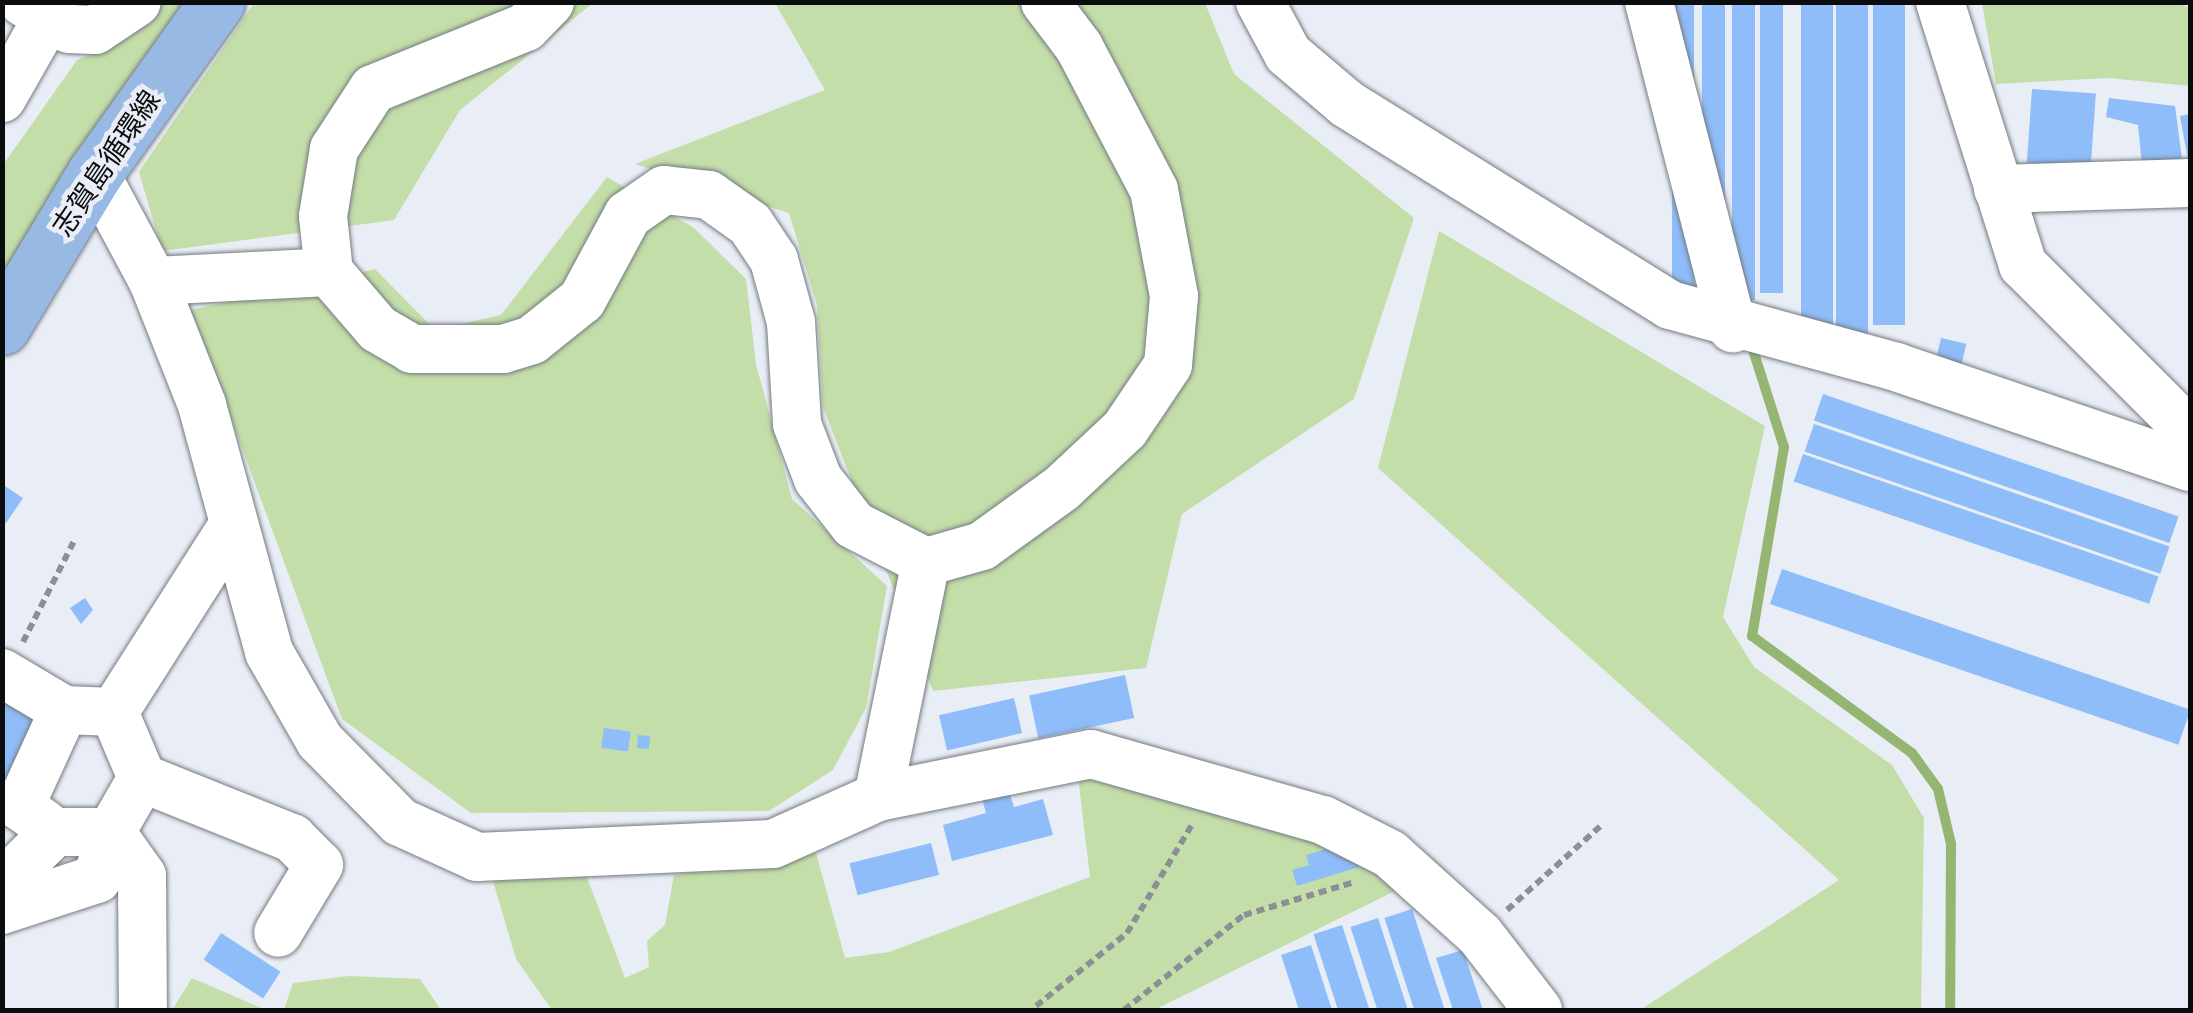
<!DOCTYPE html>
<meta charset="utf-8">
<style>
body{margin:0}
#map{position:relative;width:2193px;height:1013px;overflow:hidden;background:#e9eef6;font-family:Mulish,"Noto Sans JP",sans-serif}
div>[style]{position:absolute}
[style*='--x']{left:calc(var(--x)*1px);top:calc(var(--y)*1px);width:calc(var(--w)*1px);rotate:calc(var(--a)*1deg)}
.green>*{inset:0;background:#c3dea8}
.stream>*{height:10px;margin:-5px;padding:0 5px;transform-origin:5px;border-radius:5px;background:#95b672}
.building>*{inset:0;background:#8ebdf9;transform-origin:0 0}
.path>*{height:6px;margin-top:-3px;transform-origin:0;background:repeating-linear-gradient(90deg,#8c9096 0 8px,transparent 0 13px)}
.roads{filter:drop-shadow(0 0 2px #757a80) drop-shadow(0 0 2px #757a80)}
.minor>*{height:48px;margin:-24px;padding:0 24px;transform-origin:24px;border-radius:24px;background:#fff}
.major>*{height:55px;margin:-27.5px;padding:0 27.5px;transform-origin:27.5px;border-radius:27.5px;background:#98b9e3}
span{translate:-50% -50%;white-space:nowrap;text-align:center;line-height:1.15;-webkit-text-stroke:9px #e9eef6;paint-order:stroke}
.street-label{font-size:28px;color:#0a0c0e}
.frame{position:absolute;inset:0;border:5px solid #0a0c0e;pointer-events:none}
</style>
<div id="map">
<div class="green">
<i style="clip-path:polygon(2176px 2px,2190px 8px,2190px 86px,2108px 78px,1996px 84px,1982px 3px)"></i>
<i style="clip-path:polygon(161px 3px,195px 3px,3px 291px,3px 165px,77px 60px,122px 41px)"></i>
<i style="clip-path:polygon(254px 3px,593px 3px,460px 110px,394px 220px,162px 251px,139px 172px)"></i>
<i style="clip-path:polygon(775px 3px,1205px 3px,1234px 74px,1414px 218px,1354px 399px,1182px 514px,1146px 668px,933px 691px,823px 407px,817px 305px,789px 213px,635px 164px,825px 90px)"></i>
<i style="clip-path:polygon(607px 177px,694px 228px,746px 279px,756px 364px,792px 499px,887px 586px,866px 708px,833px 770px,769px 811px,471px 813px,342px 719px,191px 310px,375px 269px,435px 330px,501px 315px)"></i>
<i style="clip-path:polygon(1439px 231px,1765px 426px,1723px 617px,1754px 667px,1892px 765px,1924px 818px,1921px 1010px,1640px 1010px,1839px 880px,1378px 468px)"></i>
<i style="clip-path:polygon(1078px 777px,1308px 833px,1401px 888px,1154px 1010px,552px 1010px,516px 959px,493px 881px,585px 872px,625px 978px,649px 967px,647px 941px,665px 925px,674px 875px,816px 853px,845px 958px,889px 952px,1090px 877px)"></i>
<i style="clip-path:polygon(349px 976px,420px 979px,441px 1010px,284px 1010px,293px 983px)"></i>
<i style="clip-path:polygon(192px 978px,266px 1010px,172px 1010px)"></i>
</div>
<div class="stream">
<i style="--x:1753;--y:350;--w:102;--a:72.3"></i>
<i style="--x:1784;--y:447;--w:192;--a:99.6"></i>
<i style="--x:1752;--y:636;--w:198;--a:36.2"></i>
<i style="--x:1912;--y:753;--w:44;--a:54.2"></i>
<i style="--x:1938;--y:789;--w:57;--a:76.7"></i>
<i style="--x:1951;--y:844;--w:166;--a:90.3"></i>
</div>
<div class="building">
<i style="left:1672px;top:2px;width:22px;height:312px"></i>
<i style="left:1702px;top:2px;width:23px;height:305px"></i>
<i style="left:1732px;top:2px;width:23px;height:298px"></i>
<i style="left:1760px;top:2px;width:23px;height:291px"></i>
<i style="left:1801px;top:2px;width:32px;height:342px"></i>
<i style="left:1836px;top:2px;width:32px;height:333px"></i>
<i style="left:1873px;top:2px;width:32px;height:323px"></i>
<i style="left:2032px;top:89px;width:64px;height:74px;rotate:4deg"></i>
<i style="clip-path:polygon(2109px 98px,2175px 106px,2184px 174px,2143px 175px,2138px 125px,2106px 117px)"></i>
<i style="clip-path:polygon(2190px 114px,2190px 166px,2189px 166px,2180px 116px)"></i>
<i style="left:1941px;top:338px;width:26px;height:30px;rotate:13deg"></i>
<i style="left:1823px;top:394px;width:376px;height:28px;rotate:19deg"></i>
<i style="left:1814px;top:424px;width:376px;height:29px;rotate:19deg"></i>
<i style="left:1803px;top:454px;width:376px;height:29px;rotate:19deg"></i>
<i style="clip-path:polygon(2px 484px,23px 498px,6px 523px,2px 521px)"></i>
<i style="left:1782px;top:569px;width:432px;height:37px;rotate:19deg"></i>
<i style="clip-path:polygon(85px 598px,93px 610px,81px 624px,70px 608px)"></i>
<i style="left:1125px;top:675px;width:44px;height:98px;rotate:78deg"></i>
<i style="left:1014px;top:698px;width:36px;height:77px;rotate:77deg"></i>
<i style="clip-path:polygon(2px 701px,48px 725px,2px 809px)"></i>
<i style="left:604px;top:728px;width:27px;height:20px;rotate:8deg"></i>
<i style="left:638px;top:735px;width:12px;height:13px;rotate:5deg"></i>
<i style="clip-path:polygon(1008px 788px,1014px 807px,1043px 799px,1053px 835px,952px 861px,943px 825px,986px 813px,981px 795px)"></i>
<i style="left:931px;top:843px;width:33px;height:84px;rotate:76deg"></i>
<i style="clip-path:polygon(1336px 846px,1340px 856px,1354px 852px,1359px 867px,1297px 886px,1292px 870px,1309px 865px,1306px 855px)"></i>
<i style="left:1412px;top:909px;width:106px;height:29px;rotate:72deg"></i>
<i style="left:1378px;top:918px;width:97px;height:29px;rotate:72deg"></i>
<i style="left:1342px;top:925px;width:89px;height:30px;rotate:72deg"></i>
<i style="left:221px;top:933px;width:71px;height:32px;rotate:33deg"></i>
<i style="clip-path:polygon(1311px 945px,1332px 1010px,1299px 1010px,1281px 955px)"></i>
<i style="clip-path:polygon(1463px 950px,1483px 1010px,1453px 1010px,1436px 958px)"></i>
</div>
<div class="path">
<i style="--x:23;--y:642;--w:113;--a:-63.2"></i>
<i style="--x:1507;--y:910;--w:129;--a:-41.9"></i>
<i style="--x:1036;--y:1006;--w:117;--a:-38.7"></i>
<i style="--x:1127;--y:933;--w:128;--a:-59"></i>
<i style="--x:1124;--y:1010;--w:153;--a:-38.4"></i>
<i style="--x:1244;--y:915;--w:116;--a:-16.6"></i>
</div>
<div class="roads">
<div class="minor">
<i style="--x:23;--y:2;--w:53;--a:30.4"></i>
<i style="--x:69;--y:29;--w:26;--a:2"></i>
<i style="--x:95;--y:30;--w:50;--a:-33.7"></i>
<i style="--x:550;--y:2;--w:35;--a:134"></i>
<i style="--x:526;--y:27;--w:165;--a:157.9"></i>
<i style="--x:373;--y:89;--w:72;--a:123"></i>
<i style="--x:334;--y:149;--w:68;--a:99.3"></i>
<i style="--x:323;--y:216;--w:56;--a:83.9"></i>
<i style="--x:329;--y:272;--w:75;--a:49.3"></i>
<i style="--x:378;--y:329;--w:39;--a:30"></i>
<i style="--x:412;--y:349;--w:91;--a:0"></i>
<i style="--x:503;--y:349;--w:30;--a:-17"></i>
<i style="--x:532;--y:340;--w:64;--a:-38.7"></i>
<i style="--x:582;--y:300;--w:97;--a:-61.6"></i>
<i style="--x:628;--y:215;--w:44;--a:-34.8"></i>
<i style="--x:664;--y:190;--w:45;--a:6.3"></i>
<i style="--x:709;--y:195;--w:50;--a:35.3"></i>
<i style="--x:750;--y:224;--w:43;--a:56.3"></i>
<i style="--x:774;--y:260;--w:64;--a:74.7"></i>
<i style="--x:791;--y:322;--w:102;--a:86.6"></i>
<i style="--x:797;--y:424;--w:59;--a:69.1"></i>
<i style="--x:818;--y:479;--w:58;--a:52"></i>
<i style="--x:854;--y:525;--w:81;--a:27.2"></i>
<i style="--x:926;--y:562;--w:58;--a:-15.9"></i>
<i style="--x:982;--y:546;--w:99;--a:-35.9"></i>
<i style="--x:1062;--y:488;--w:86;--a:-43.1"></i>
<i style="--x:1125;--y:429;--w:77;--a:-56.1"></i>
<i style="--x:1168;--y:365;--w:69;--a:-85"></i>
<i style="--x:1174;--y:296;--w:108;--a:-100.7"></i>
<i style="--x:1154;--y:190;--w:161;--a:-117.7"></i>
<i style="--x:1079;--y:47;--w:56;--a:-127.1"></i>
<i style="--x:1260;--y:2;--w:59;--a:61.7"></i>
<i style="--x:1288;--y:54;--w:77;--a:40.3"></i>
<i style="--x:1347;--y:104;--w:380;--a:31.9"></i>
<i style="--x:1670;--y:305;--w:234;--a:15.3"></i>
<i style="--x:1896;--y:367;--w:311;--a:18.8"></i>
<i style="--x:1649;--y:2;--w:337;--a:75.6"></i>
<i style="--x:1940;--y:2;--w:276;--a:72.5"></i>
<i style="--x:2023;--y:265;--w:236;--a:45"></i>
<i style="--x:2;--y:98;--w:93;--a:-60.4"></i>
<i style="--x:95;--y:173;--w:123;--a:61.8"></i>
<i style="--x:153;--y:281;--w:133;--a:68.4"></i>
<i style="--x:202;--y:405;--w:256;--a:74.8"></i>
<i style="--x:269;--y:652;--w:103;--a:60.2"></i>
<i style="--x:320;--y:741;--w:114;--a:45.4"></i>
<i style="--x:400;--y:822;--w:85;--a:24.4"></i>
<i style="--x:477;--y:857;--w:296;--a:-2.5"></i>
<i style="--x:773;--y:844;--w:115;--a:-24.1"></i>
<i style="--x:878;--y:797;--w:217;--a:-11.4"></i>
<i style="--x:1091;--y:754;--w:241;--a:15.9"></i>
<i style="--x:1323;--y:820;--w:75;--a:26.9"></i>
<i style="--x:1390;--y:854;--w:121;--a:42"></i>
<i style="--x:1480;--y:935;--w:95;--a:52.3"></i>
<i style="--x:1998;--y:189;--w:192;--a:-1.8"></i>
<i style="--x:153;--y:281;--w:176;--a:-2.9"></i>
<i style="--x:2;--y:673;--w:72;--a:30.8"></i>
<i style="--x:64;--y:710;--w:50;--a:2.3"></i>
<i style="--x:114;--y:712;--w:216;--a:-57.5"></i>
<i style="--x:64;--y:710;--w:106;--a:114.6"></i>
<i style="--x:20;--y:806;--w:44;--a:36.6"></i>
<i style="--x:55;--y:832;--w:56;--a:0"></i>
<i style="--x:111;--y:832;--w:62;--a:-60.1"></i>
<i style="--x:142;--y:778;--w:72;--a:-113"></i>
<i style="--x:142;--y:778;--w:162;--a:21.8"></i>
<i style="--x:292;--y:838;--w:38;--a:45"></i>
<i style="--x:319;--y:865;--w:79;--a:121.1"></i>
<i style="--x:878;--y:797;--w:240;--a:-78.5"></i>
<i style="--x:111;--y:832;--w:54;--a:54.8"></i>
<i style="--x:142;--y:876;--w:134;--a:89.6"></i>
<i style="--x:2;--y:884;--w:74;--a:-44.5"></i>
<i style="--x:2;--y:910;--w:100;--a:-18.1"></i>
<i style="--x:97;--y:879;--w:49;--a:-73.4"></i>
</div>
<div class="major">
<i style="--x:2;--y:327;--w:180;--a:-58.9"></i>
<i style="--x:95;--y:173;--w:210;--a:-54.5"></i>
</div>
</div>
<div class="street-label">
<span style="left:106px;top:163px;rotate:-56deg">志賀島循環線</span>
</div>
<div class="frame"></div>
</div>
